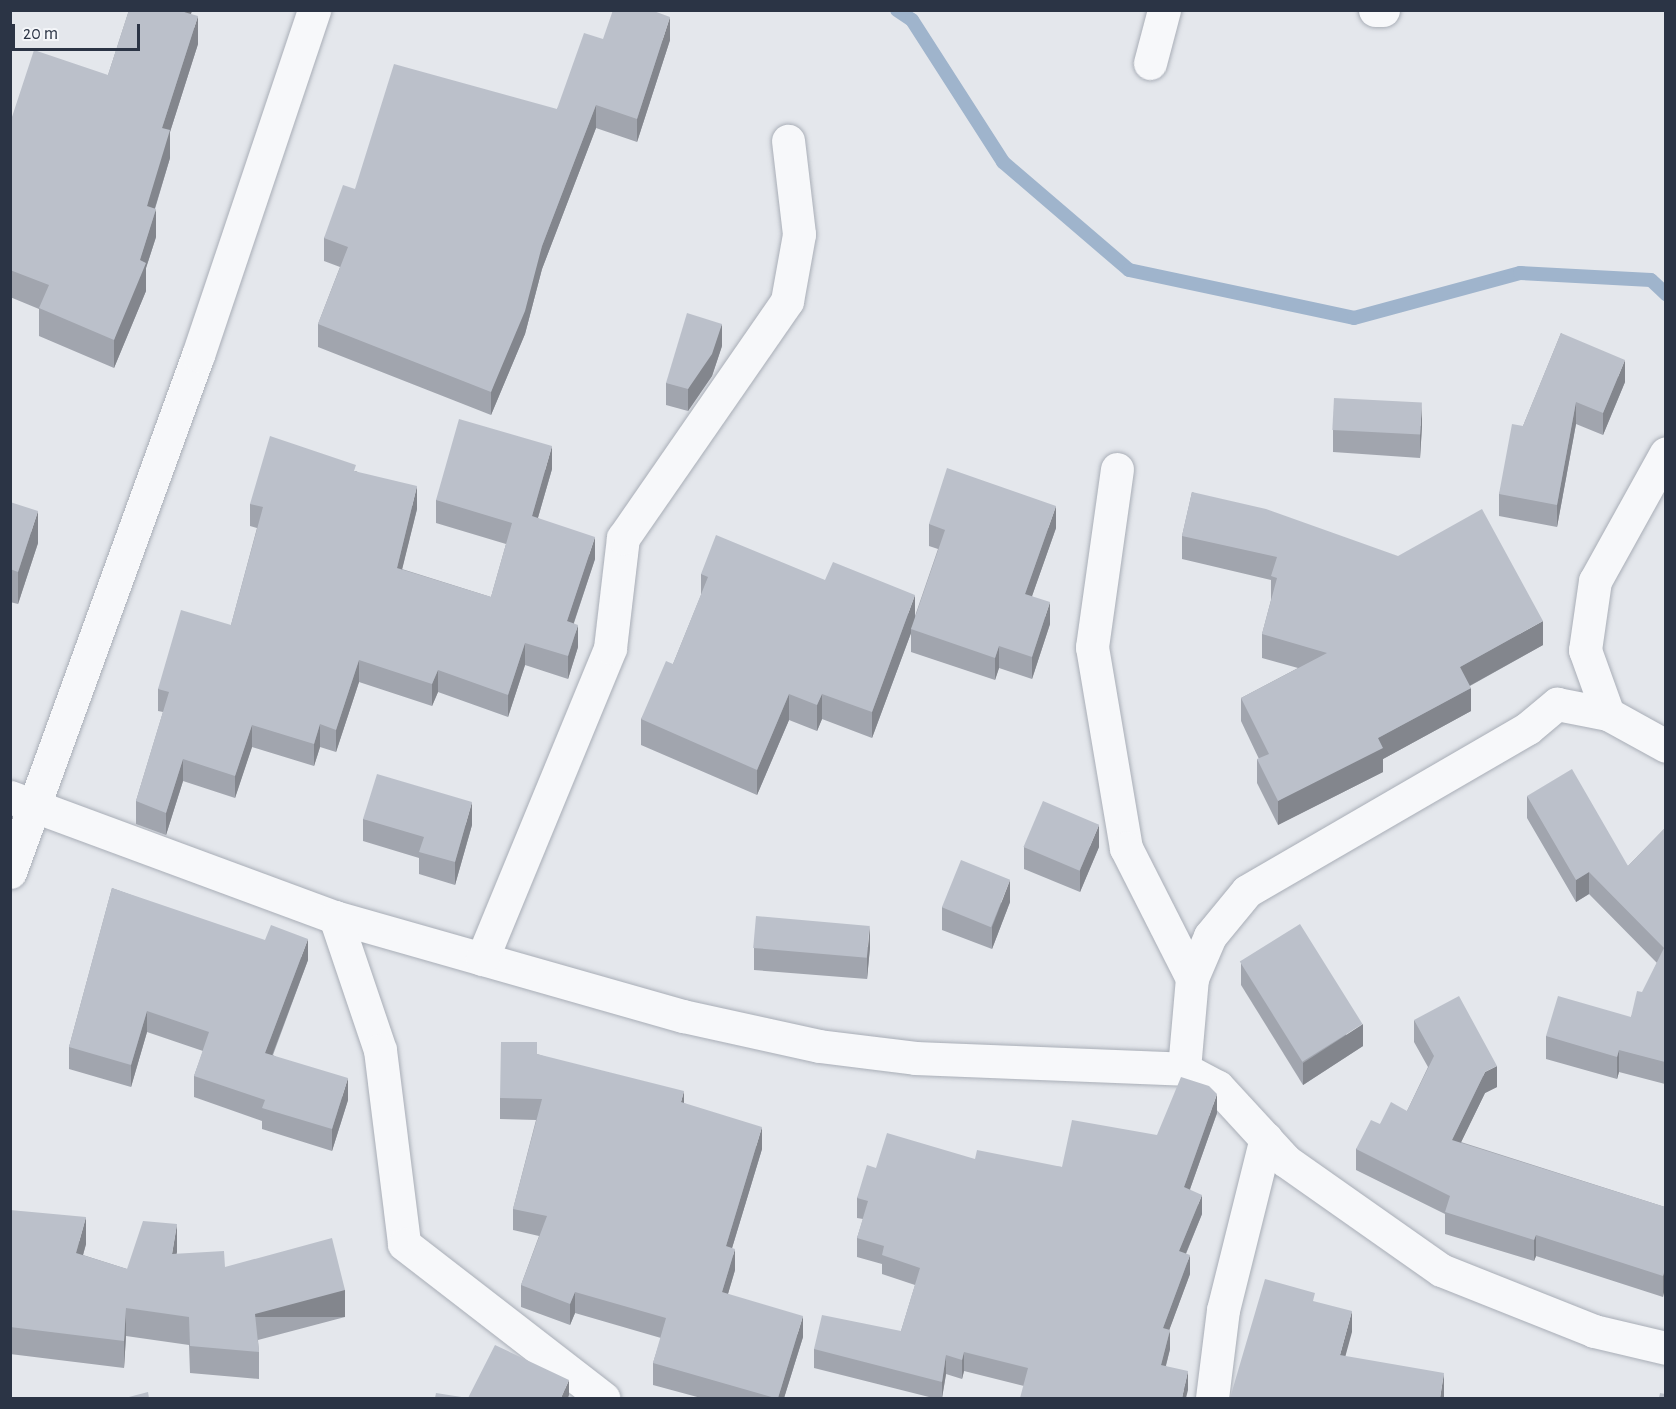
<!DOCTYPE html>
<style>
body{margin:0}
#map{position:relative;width:1676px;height:1409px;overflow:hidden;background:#e4e7ec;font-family:"Alegreya Sans",sans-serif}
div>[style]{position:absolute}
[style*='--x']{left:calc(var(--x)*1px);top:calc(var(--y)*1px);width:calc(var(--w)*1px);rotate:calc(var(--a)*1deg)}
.stream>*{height:14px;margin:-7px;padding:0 7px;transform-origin:7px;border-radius:7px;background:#9fb4cc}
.roads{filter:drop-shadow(0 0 2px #a9aeb7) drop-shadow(0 0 2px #a9aeb7)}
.minor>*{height:33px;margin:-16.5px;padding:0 16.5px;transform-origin:16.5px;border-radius:16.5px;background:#f7f8fa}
.wall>*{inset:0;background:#a1a5ae}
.shaded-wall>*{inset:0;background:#83868d;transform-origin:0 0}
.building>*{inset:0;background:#bbc0ca;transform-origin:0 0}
span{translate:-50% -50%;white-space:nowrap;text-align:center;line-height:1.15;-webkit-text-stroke:6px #f4f6f9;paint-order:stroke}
.frame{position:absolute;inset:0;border:12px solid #2b3445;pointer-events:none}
.scale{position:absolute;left:12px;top:24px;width:128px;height:27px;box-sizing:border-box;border:3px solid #2b3445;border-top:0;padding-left:8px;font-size:18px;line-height:21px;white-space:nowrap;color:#2b3445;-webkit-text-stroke:4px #f4f6f9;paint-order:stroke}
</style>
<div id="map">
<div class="stream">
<i style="--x:897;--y:10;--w:18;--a:34"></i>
<i style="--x:912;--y:20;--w:169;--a:57.3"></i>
<i style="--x:1003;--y:162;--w:166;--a:40.6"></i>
<i style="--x:1129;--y:270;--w:230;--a:12"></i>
<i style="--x:1354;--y:318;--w:172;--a:-15.2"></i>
<i style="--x:1520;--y:273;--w:131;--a:3.1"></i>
<i style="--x:1651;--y:280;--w:21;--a:43"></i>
</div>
<div class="roads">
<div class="minor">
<i style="--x:1375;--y:10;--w:8;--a:0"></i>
<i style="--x:1150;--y:63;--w:55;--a:-75.2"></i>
<i style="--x:1117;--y:469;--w:180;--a:98"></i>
<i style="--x:1092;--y:647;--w:204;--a:80.4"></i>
<i style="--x:1126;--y:848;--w:146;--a:63.1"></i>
<i style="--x:1608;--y:714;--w:68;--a:-109.8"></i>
<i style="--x:1585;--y:650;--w:70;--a:-81.8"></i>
<i style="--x:1595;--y:581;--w:146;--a:-61"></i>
<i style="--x:10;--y:797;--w:346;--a:20.3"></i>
<i style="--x:335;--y:917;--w:362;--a:15.9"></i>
<i style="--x:683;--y:1016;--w:139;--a:12.4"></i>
<i style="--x:819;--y:1046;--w:97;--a:7.1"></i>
<i style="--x:915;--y:1058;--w:269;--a:2.3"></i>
<i style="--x:1184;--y:1069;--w:38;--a:28"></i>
<i style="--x:1218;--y:1087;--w:100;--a:47.4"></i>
<i style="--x:1286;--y:1161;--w:189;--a:35.1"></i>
<i style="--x:1441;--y:1270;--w:165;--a:21.7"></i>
<i style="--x:1594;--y:1331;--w:74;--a:13.3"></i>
<i style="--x:10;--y:872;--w:550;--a:-70.02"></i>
<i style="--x:198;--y:355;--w:364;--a:-71.4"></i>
<i style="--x:335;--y:917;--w:140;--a:71.3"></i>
<i style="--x:380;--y:1050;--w:195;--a:82.9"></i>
<i style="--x:404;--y:1244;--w:252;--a:37.7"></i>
<i style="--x:482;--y:959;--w:336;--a:-67.6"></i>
<i style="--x:610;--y:648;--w:111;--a:-83.3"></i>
<i style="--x:623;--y:538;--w:288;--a:-55.3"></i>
<i style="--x:787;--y:301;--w:68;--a:-79.8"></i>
<i style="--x:799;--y:234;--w:94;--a:-96.7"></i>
<i style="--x:1184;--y:1069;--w:91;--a:-85"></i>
<i style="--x:1192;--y:978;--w:46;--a:-66.8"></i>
<i style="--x:1210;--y:936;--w:58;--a:-50.6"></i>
<i style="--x:1247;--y:891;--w:325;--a:-30.1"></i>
<i style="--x:1528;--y:728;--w:38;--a:-40"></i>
<i style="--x:1557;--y:704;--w:52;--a:11.1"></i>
<i style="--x:1608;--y:714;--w:66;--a:28.9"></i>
<i style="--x:1212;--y:1398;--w:89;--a:-82.9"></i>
<i style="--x:1223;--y:1310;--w:177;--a:-76"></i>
</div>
</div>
<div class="wall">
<i style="clip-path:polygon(129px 10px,192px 10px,191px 14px,198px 44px,170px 132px,170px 158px,155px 209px,156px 237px,146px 268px,146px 291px,114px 368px,39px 336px,39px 309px,10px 297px,10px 123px,108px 75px)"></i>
<i style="clip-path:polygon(603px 39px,670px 40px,637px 142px,596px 128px,542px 269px,525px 334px,491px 415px,318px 347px,318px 324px,340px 267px,324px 261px,324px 238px,355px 189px,557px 109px)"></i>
<i style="clip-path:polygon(1561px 333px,1625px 382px,1603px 435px,1576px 424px,1557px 527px,1499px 516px,1499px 494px,1523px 426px)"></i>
<i style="clip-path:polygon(722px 346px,712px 376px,688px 411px,666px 405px,666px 383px)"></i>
<i style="clip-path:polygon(1422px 426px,1420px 458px,1333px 452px,1333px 430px)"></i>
<i style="clip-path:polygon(552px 469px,538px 518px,595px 559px,574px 623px,578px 647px,568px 679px,525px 665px,508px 717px,438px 692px,432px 706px,359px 682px,336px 752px,320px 747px,314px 766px,252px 747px,235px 798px,183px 781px,166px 835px,136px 824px,136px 801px,163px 712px,158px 711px,158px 689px,231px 625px,257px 528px,250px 526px,250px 504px,356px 471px,417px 509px,402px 569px,491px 597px,506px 544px,436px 523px,436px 500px)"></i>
<i style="clip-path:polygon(1192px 492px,1543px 645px,1470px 686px,1471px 711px,1383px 759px,1383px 772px,1278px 825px,1257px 783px,1257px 759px,1259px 759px,1241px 721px,1241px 698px,1298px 668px,1262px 658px,1262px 634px,1271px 600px,1271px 580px,1182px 559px,1182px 536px)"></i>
<i style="clip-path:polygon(10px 502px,38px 543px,18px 604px,10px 602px)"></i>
<i style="clip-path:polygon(929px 524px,1056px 528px,1032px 596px,1050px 624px,1032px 679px,999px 668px,995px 680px,911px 652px,911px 633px,872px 738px,822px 719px,817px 731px,789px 720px,757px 795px,641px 745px,641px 719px,673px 664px,701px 595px,701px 574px,825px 580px,915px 616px,938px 549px,929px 546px)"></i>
<i style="clip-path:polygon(1527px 796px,1628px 866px,1665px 828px,1665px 1084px,1619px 1072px,1617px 1079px,1546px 1059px,1546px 1036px,1631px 1017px,1657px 963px,1589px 894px,1576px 902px,1527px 818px)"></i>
<i style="clip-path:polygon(363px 819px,472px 825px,455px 885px,419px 874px,419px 858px,363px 841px)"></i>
<i style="clip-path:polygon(1024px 847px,1099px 847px,1080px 892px,1024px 869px)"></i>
<i style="clip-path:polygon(112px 888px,308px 960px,273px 1055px,348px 1100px,332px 1151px,262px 1129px,262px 1121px,194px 1097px,194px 1076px,203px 1051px,147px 1032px,131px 1087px,69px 1069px,69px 1047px)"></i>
<i style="clip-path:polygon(1010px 902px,992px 949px,942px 930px,942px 907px)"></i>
<i style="clip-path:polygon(870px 947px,867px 979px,754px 970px,754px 948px)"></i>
<i style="clip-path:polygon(1241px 963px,1363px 1046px,1303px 1085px,1241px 985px)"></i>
<i style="clip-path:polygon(1414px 1020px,1497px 1087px,1485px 1093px,1461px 1142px,1665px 1207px,1663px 1297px,1536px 1256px,1534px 1261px,1445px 1234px,1445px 1214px,1356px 1170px,1356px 1149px,1380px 1124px,1407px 1111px,1428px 1067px,1414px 1042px)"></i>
<i style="clip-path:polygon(537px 1054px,684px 1103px,762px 1149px,732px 1248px,735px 1270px,728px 1294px,803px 1337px,784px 1398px,701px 1398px,653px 1385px,653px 1363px,661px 1338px,575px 1313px,570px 1325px,521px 1307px,521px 1285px,539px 1236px,513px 1230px,513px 1209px,536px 1120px,500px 1119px,500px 1098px)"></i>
<i style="clip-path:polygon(1217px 1113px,1190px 1189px,1202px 1214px,1186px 1254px,1190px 1274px,1169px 1330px,1170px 1349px,1166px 1366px,1188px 1390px,1024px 1386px,964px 1371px,962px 1379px,946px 1374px,942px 1398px,933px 1398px,814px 1368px,814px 1349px,901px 1331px,915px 1285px,882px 1274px,882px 1264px,857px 1257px,857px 1238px,863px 1219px,857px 1218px,857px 1198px,876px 1168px,975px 1159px,1062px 1167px,1157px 1135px)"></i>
<i style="clip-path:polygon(10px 1210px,86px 1244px,83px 1255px,127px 1269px,176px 1254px,225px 1267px,345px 1317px,258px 1340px,259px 1352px,259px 1379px,190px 1373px,189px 1345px,126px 1336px,124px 1368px,10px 1354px)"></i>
</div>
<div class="shaded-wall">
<i style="clip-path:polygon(185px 10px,192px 10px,184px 40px)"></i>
<i style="clip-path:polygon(198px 16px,198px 44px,170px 132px,170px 158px,147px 234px,147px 206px,162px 128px)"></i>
<i style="clip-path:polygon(670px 17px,670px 40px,637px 142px,637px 119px)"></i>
<i style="clip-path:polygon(596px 105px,596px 128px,542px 269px,525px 334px,491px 415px,491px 392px,542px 246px)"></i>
<i style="clip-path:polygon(156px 209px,156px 237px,146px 268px,146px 291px,114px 368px,114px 340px)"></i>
<i style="clip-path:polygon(722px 324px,722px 346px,712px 376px,688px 411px,688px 389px)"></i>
<i style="clip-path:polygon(1625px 360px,1625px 382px,1603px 435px,1603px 413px)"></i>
<i style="clip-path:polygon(1576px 402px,1576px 424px,1557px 527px,1557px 505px)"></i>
<i style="clip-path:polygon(1422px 403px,1422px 426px,1420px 458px,1420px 435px)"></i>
<i style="clip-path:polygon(552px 446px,552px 469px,532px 538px,532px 516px)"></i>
<i style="clip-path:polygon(417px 486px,417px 509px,397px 590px,397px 568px)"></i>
<i style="clip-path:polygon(1056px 506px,1056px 528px,1025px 616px,1025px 594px)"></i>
<i style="clip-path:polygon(38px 511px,38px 543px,18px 604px,18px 572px)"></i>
<i style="clip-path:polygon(595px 537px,595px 559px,567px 643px,567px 621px)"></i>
<i style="clip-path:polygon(915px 595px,915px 621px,911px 629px,911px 633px,872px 738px,872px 712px)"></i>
<i style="clip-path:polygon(1050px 602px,1050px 624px,1032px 679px,1032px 657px)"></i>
<i style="clip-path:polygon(1543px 621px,1543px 645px,1460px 691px,1460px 667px)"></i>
<i style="clip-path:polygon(578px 625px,578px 647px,568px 679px,568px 656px)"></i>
<i style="clip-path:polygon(525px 643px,525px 665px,508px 717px,508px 695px)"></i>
<i style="clip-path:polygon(999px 646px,999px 668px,995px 680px,995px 658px)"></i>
<i style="clip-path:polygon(359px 660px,359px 682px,336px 752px,336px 730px)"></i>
<i style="clip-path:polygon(438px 670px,438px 692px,432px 706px,432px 684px)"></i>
<i style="clip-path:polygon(1471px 688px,1471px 711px,1383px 759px,1383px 772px,1278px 825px,1278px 801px,1378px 738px)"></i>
<i style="clip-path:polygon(789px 694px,789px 720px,757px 795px,757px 770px)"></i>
<i style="clip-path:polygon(822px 694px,822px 719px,817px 731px,817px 705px)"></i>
<i style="clip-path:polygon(320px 724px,320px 747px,314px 766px,314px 744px)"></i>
<i style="clip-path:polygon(252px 725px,252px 747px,235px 798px,235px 776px)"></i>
<i style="clip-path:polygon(183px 759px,183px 781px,166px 835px,166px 813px)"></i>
<i style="clip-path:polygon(472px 802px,472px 825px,455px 885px,455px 862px)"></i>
<i style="clip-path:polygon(1099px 825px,1099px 847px,1080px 892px,1080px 870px)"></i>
<i style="clip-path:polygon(1589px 872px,1589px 894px,1576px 902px,1576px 880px)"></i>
<i style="clip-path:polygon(1010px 880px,1010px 902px,992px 949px,992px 927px)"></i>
<i style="clip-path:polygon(870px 925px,870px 947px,867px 979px,867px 957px)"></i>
<i style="clip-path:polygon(308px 939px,308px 960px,265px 1074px,265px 1053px)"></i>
<i style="clip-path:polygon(147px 1011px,147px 1032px,131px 1087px,131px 1065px)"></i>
<i style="clip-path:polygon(1363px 1024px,1363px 1046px,1303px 1085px,1303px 1063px)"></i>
<i style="clip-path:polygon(1619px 1050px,1619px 1072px,1617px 1079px,1617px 1057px)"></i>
<i style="clip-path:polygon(1497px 1066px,1497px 1087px,1485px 1093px,1452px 1161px,1452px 1140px,1485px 1072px)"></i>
<i style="clip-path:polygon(348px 1078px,348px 1100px,332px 1151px,332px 1129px)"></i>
<i style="clip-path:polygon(684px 1091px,684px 1113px,681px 1102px)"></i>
<i style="clip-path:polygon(1217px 1094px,1217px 1113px,1184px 1206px,1184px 1187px)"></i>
<i style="clip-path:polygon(762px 1127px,762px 1149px,726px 1268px,726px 1246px)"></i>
<i style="clip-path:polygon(1202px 1195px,1202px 1214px,1179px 1270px,1179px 1251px)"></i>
<i style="clip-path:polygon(86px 1217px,86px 1244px,76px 1280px,76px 1253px)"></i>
<i style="clip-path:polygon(177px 1224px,177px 1252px,172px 1281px,172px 1254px)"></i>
<i style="clip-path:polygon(1536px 1235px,1536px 1256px,1534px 1261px,1534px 1240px)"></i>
<i style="clip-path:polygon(735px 1249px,735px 1270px,722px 1314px,722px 1292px)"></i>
<i style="clip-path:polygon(1190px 1255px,1190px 1274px,1163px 1347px,1163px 1328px)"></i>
<i style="clip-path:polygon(1665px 1267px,1665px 1288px,1663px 1297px,1663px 1276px)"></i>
<i style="left:345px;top:1290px;width:27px;height:93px;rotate:90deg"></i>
<i style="clip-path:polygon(575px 1292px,575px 1313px,570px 1325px,570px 1304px)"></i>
<i style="clip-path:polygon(126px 1308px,126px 1336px,124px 1368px,124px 1341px)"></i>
<i style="clip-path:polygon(1352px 1311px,1352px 1332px,1340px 1376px,1340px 1355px)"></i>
<i style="clip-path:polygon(803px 1316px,803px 1337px,784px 1398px,778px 1398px)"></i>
<i style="clip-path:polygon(1170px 1330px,1170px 1349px,1161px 1384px,1161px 1365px)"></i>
<i style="clip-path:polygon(964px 1352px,964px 1371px,962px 1379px,962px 1360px)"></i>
<i style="clip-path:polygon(946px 1355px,946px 1374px,942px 1398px,942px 1382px)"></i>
<i style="clip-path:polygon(1188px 1371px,1188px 1390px,1186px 1398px,1182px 1398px)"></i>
<i style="clip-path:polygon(1444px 1373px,1444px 1398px,1440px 1398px)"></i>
<i style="clip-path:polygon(569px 1380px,569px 1395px,568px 1398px,561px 1398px)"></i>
</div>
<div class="building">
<i style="clip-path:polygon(129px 10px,185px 10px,184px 12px,198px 16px,162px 128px,170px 130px,147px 206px,156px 209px,140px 260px,146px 263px,114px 340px,39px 308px,49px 285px,10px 270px,10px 123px,34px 50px,108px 75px)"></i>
<i style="clip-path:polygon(613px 10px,651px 10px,670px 17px,637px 119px,596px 105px,542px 246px,525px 311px,491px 392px,318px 324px,348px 247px,324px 238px,343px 185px,355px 189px,394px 64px,557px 109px,584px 33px,603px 39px)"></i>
<i style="clip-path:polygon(687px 313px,722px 324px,712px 354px,688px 389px,666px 383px)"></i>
<i style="clip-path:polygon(1561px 333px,1625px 360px,1603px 413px,1576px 402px,1557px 505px,1499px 494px,1512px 424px,1523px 426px)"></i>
<i style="left:1334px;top:398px;width:88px;height:32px;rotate:3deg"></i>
<i style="clip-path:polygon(459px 419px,552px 446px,532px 516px,595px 537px,567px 621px,578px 625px,568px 656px,525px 643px,508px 695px,438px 670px,432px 684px,359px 660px,336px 730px,320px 724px,314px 744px,252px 725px,235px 776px,183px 759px,166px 813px,136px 801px,169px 692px,158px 689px,181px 610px,231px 625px,263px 507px,250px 504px,270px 436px,356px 465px,354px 471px,417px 486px,397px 568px,491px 597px,512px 523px,436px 500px)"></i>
<i style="clip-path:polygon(947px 468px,1056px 506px,1025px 594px,1050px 602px,1032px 657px,999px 646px,995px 658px,911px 629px,945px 530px,929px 524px)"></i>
<i style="clip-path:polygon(1192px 492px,1266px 509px,1398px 556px,1482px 509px,1543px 621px,1460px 667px,1471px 688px,1378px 738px,1383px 748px,1278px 801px,1257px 759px,1269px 754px,1241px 698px,1327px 653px,1262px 634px,1277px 578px,1271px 576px,1277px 557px,1182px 536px)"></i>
<i style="clip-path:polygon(10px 502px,38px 511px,18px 572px,10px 569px)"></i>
<i style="clip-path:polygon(716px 535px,825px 580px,833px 562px,915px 595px,872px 712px,822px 694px,817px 705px,789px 694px,757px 770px,641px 719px,666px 661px,673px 664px,708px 577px,701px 574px)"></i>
<i style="clip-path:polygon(1572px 769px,1628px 866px,1665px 828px,1665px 1062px,1619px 1050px,1617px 1057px,1546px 1036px,1558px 996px,1631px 1017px,1637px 991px,1642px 992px,1664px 948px,1589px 872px,1576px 880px,1527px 796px)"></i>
<i style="clip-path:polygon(377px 774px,472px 802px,455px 862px,419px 852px,424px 837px,363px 819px)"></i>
<i style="left:1043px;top:801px;width:61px;height:50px;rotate:23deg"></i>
<i style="left:961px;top:860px;width:53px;height:51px;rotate:22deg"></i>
<i style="clip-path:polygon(112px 888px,265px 940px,271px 925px,308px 939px,265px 1053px,348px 1078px,332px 1129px,262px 1108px,265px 1100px,194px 1076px,209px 1032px,147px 1011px,131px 1065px,69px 1047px)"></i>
<i style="left:756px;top:916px;width:114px;height:32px;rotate:5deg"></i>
<i style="left:1300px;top:924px;width:118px;height:71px;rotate:58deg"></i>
<i style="clip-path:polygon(1459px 996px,1497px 1066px,1485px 1072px,1452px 1140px,1665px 1207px,1665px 1267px,1663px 1276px,1536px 1235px,1534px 1240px,1445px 1212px,1450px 1196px,1356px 1149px,1371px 1120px,1380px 1124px,1391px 1102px,1407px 1111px,1434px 1056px,1414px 1020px)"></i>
<i style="clip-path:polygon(501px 1042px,537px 1042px,537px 1054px,684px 1091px,681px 1102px,762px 1127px,726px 1246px,735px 1249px,722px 1292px,803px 1316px,778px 1398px,775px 1398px,653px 1363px,666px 1318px,575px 1292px,570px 1304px,521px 1285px,547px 1216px,513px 1209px,542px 1099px,500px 1098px)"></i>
<i style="clip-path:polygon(1181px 1077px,1209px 1086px,1217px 1094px,1184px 1187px,1202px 1195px,1179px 1251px,1190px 1255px,1163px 1328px,1170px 1330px,1161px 1365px,1188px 1371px,1182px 1398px,1020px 1398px,1028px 1368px,964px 1352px,962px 1360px,946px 1355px,942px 1382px,814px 1349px,822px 1315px,901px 1331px,920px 1268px,882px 1255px,884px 1246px,857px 1238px,868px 1201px,857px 1198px,867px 1165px,876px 1168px,887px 1133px,975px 1159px,977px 1150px,1062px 1167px,1072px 1120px,1157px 1135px)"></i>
<i style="clip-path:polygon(10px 1210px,86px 1217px,76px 1253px,127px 1269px,143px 1221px,177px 1224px,172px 1254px,224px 1251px,225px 1267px,332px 1238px,345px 1290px,255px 1314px,259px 1352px,190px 1346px,189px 1317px,126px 1308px,124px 1341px,10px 1327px)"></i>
<i style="clip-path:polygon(1265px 1279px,1315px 1293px,1313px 1301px,1352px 1311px,1340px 1355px,1444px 1373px,1440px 1398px,1230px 1398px)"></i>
<i style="clip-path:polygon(495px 1345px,569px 1380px,561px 1398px,435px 1398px,436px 1393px,468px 1398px)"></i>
<i style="clip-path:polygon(148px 1392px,149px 1398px,125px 1398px)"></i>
<i style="clip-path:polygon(1660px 1393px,1665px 1394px,1665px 1398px,1659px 1398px)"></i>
</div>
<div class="frame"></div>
<div class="scale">20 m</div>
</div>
